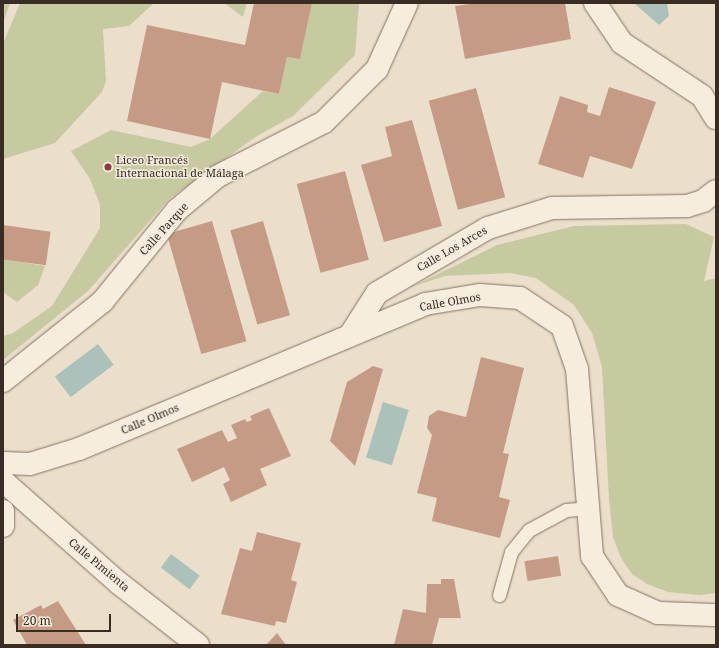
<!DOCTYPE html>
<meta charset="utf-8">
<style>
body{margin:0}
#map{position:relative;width:719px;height:648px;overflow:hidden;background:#ebdfcc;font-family:"Noto Serif",serif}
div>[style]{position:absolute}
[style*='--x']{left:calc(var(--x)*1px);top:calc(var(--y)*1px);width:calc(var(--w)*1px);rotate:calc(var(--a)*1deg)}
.green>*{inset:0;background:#c7c9a0}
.water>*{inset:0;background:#abc1b9;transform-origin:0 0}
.building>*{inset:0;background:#c69b86;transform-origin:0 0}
.roads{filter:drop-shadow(0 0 1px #877261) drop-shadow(0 0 1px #877261)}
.service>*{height:13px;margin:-6.5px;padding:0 6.5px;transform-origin:6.5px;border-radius:6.5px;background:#f6eddf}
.minor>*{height:22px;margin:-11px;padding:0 11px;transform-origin:11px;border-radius:11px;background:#f6eddf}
.tertiary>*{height:22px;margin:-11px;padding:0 11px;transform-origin:11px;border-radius:11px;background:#f6eddf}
.secondary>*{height:22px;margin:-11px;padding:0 11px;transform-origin:11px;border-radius:11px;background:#f6eddf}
.dots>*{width:11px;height:11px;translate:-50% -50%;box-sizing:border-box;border:2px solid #f3eadb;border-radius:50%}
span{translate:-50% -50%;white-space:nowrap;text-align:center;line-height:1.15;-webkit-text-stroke:3px #f3eadb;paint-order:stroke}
.poi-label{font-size:11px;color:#392c23}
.left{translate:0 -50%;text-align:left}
.street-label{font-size:11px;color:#392c23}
.frame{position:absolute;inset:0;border:4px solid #392c23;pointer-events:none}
.scale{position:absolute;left:16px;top:614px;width:95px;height:18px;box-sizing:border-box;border:2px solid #392c23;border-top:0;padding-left:5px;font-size:12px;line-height:14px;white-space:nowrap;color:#392c23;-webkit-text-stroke:3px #f3eadb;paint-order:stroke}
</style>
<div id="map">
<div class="green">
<i style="clip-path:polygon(3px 3px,10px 3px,4px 20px,3px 20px)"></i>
<i style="clip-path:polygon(20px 3px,154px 3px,129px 26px,103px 29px,106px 81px,102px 92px,55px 143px,3px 159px,3px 44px)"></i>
<i style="clip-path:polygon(224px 3px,247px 3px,243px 17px)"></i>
<i style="clip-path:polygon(312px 3px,359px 3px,355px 55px,293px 116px,257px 136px,169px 199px,88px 291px,3px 360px,3px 336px,13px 333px,52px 306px,100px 228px,100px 205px,90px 179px,71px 151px,111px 130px,191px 147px,210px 139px,263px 91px,279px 94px,287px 57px,300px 59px)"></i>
<i style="clip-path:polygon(686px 224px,714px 237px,704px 281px,716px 278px,716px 593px,699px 595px,668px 592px,647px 584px,632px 574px,621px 558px,613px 537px,609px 500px,602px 367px,592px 333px,574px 305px,536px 278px,510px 273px,445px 276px,414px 286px,497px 245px,574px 226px)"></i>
<i style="clip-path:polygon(3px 259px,45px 266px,38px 285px,17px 302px,3px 292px)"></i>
</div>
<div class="water">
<i style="clip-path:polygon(634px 3px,667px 3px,669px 16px,659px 25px)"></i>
<i style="left:98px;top:344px;width:26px;height:54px;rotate:53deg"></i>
<i style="left:383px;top:402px;width:27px;height:58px;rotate:17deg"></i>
<i style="left:171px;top:554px;width:36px;height:17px;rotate:37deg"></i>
</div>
<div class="building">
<i style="clip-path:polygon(254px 3px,312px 3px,300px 59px,287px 57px,279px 94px,222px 82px,210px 139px,127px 121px,147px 25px,245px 45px)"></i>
<i style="clip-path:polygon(477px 3px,565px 3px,571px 39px,465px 59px,455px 6px)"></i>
<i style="clip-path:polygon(609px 87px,656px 102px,632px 169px,590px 156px,583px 178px,538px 164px,560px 96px,588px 105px,587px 112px,600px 116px)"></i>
<i style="left:476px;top:88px;width:113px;height:49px;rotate:75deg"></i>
<i style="clip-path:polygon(412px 120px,442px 226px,384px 242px,361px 165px,392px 156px,385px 127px)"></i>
<i style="left:345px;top:171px;width:92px;height:50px;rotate:75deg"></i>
<i style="left:212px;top:221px;width:125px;height:47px;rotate:74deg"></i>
<i style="left:263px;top:221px;width:98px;height:34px;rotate:74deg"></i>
<i style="left:3px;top:225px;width:48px;height:34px;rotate:8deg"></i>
<i style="clip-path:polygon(481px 357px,524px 368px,503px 453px,509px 454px,499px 497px,510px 500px,500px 538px,432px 521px,437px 498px,417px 493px,432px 435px,427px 428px,429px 416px,438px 410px,466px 417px)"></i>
<i style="clip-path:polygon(373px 366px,383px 369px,355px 466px,330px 441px,347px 382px)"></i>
<i style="clip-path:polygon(269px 408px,291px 456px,260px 469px,267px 485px,231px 502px,223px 484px,230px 480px,224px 467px,192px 482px,177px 449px,222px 430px,228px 442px,237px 438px,231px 425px,245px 419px,247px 422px,252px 420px,250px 416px)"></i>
<i style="clip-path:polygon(257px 532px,301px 543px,291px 580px,297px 582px,286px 623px,276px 621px,275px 626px,221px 614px,240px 548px,252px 551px)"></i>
<i style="left:558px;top:556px;width:20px;height:34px;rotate:81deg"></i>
<i style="clip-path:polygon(441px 579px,454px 579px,461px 618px,439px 618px,432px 645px,394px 645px,403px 609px,426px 613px,427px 584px,441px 584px)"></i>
<i style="clip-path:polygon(58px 601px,86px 645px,27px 645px,13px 620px,41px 605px,43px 609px)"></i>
<i style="clip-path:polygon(277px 633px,286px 645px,266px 645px)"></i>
</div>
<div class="roads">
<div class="service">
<i style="--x:499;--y:595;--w:45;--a:-74.4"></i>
<i style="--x:511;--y:552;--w:28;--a:-51"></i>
<i style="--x:529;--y:530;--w:42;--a:-28.4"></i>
<i style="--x:566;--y:510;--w:21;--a:-5"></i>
</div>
<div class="minor">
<i style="--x:595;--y:3;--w:48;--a:56"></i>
<i style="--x:622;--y:43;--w:96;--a:33.5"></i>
<i style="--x:702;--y:96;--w:26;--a:58"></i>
<i style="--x:352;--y:332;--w:46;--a:-57.3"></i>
<i style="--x:377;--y:293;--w:129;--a:-30.4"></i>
<i style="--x:488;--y:228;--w:67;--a:-17.4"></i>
<i style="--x:552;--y:208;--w:135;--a:-0.8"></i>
<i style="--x:687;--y:206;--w:17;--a:-17"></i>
<i style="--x:703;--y:201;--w:16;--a:-38"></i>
<i style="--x:3;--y:381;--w:127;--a:-38.6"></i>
<i style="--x:102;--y:302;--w:119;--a:-50.8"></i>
<i style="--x:177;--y:210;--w:53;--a:-39.7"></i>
<i style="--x:218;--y:176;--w:119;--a:-27"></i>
<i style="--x:324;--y:122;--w:75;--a:-45"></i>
<i style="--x:377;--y:69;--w:72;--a:-65.6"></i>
<i style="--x:3;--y:481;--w:156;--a:41.4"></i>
<i style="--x:120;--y:584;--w:99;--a:38"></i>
</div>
<div class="tertiary">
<i style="--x:3;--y:463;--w:27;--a:2"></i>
<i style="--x:30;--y:464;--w:51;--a:-17"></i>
<i style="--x:79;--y:449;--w:375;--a:-22.7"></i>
<i style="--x:425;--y:304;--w:56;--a:-9.3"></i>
<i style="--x:480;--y:295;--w:40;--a:4.3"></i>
<i style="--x:520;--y:298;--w:50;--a:33.7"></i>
<i style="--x:562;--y:326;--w:46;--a:70.8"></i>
<i style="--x:577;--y:369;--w:188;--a:85.4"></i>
<i style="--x:592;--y:556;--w:47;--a:56.3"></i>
<i style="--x:618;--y:595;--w:44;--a:24.2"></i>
<i style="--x:658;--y:613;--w:58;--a:2"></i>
</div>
<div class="secondary">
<i style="--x:3;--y:511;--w:15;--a:90"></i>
</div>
</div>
<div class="dots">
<i style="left:108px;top:167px;background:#90373f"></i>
</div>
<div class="poi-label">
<span class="left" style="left:116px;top:167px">Liceo Francés<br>Internacional de Málaga</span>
</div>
<div class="street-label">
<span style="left:164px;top:229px;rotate:-48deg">Calle Parque</span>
<span style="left:452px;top:249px;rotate:-30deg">Calle Los Arces</span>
<span style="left:450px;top:302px;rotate:-10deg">Calle Olmos</span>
<span style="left:150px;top:419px;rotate:-23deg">Calle Olmos</span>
<span style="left:99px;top:565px;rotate:40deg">Calle Pimienta</span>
</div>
<div class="frame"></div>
<div class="scale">20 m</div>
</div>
